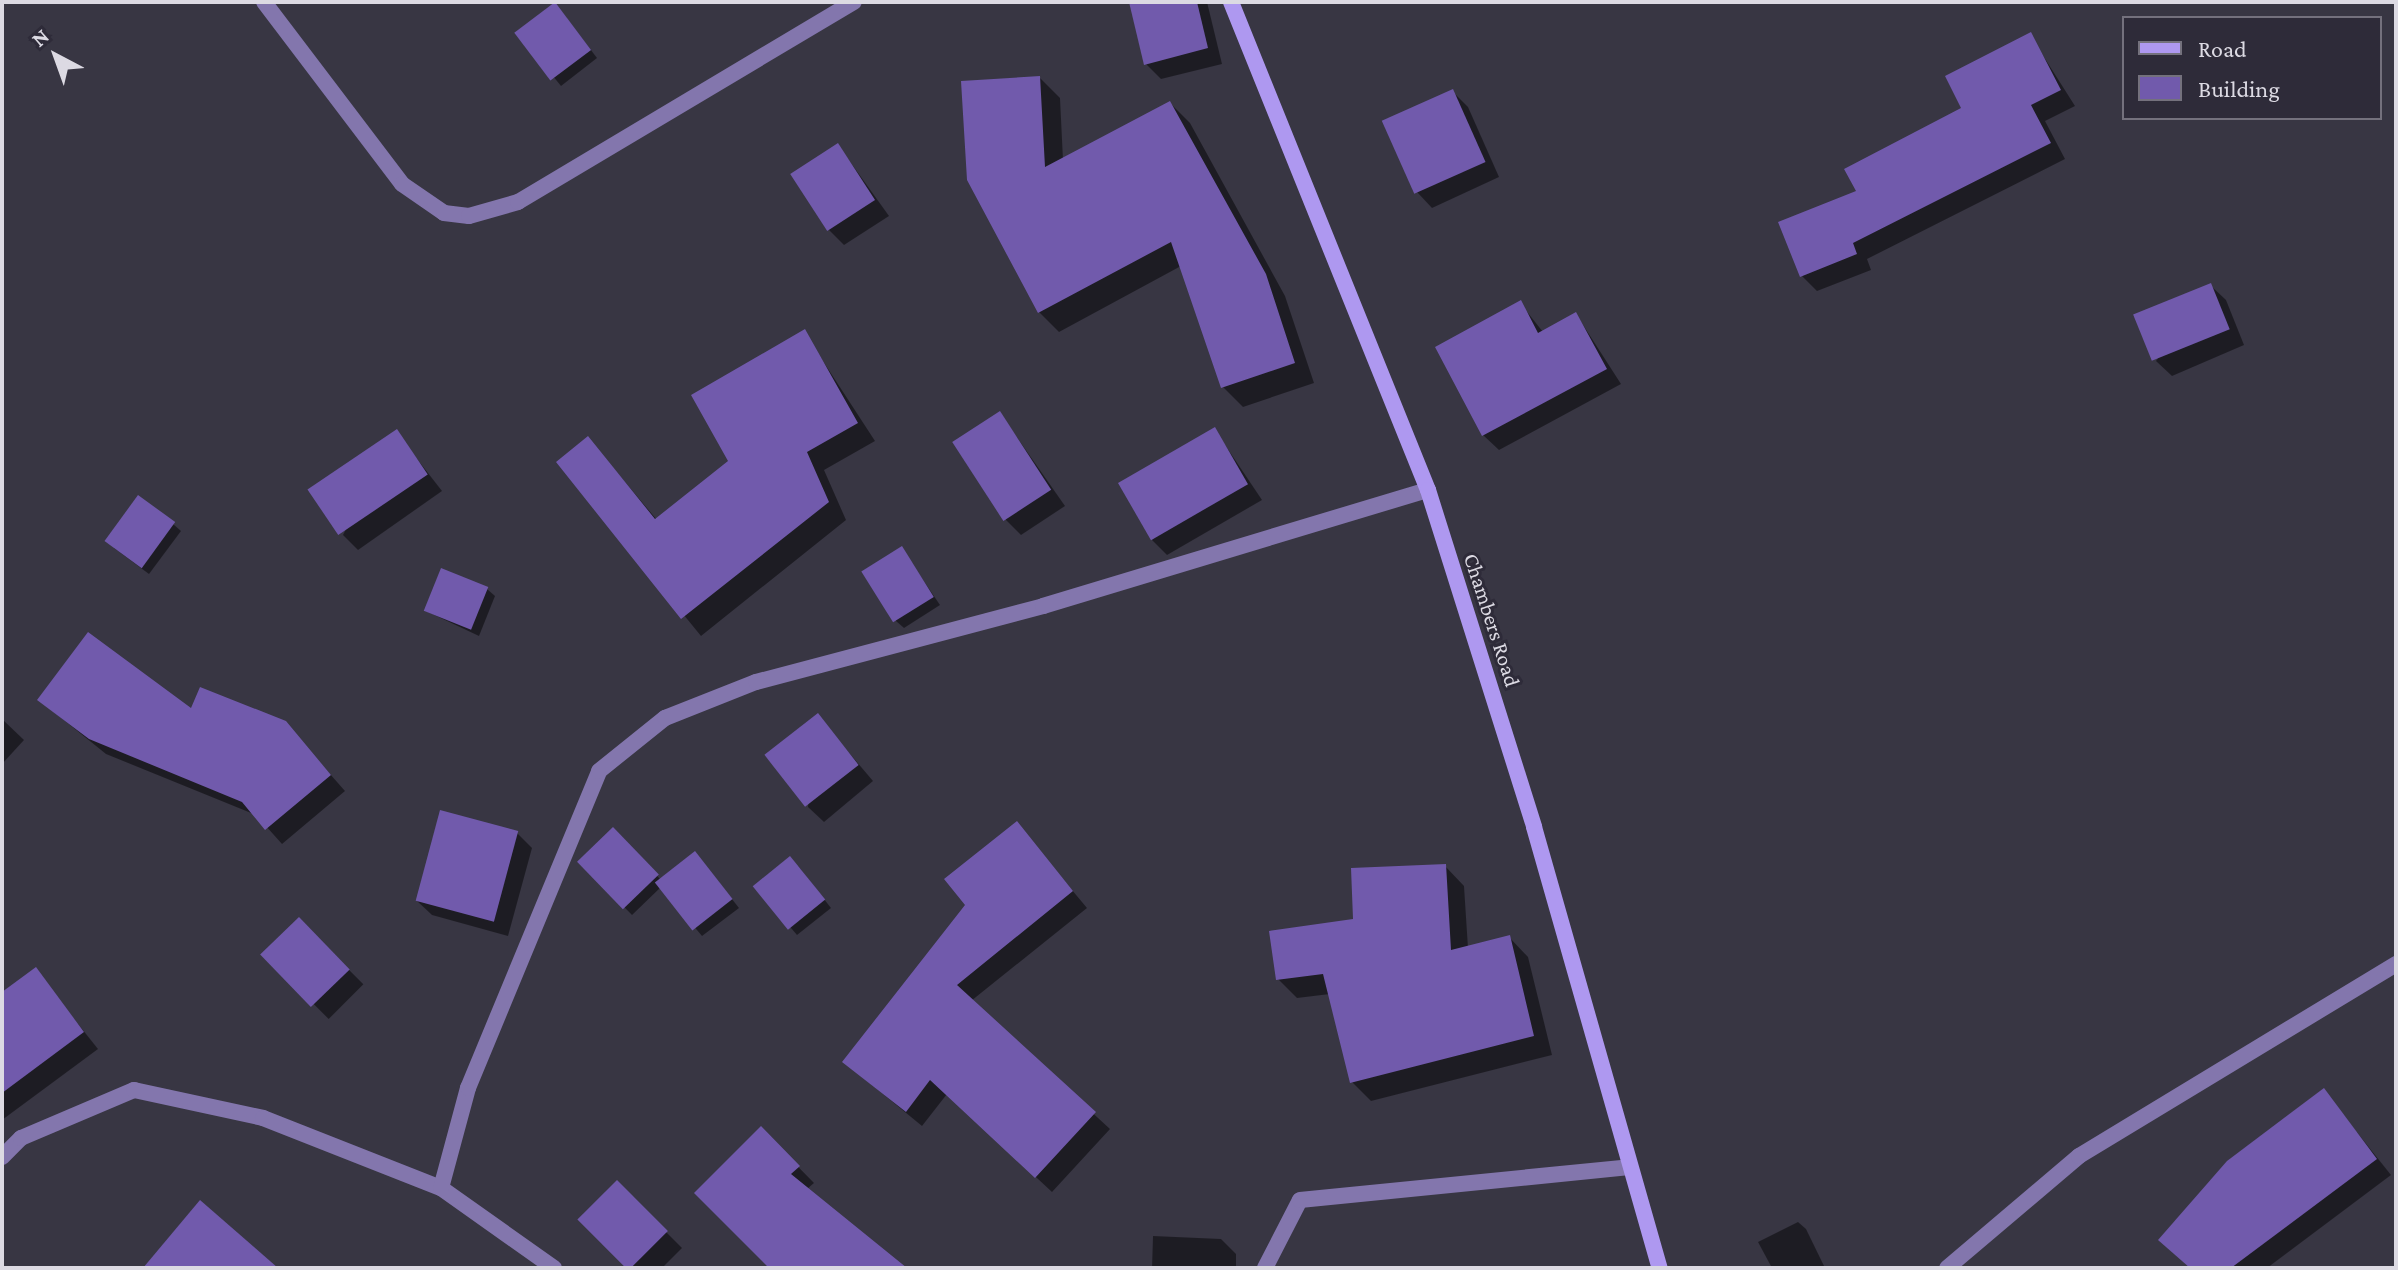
<!DOCTYPE html>
<style>
body{margin:0}
#map{position:relative;width:2398px;height:1270px;overflow:hidden;background:#383643;font-family:"Crimson Pro",serif}
div>[style]{position:absolute}
[style*='--x']{left:calc(var(--x)*1px);top:calc(var(--y)*1px);width:calc(var(--w)*1px);rotate:calc(var(--a)*1deg)}
.shadow>*{inset:0;background:#0007;transform-origin:0 0}
.building>*{inset:0;background:#715aac;transform-origin:0 0}
.street>*{height:16px;margin:-8px;padding:0 8px;transform-origin:8px;border-radius:8px;background:#8376ad}
.secondary>*{height:16px;margin:-8px;padding:0 8px;transform-origin:8px;border-radius:8px;background:#ae98f0}
span{translate:-50% -50%;white-space:nowrap;text-align:center;line-height:1.15;-webkit-text-stroke:6px #2e2b39;paint-order:stroke}
.street-label{font-size:22px;color:#dcdae3}
.frame{position:absolute;inset:0;border:4px solid #dcdae3;pointer-events:none}
.legend{position:absolute;left:2122px;top:16px;width:260px;height:104px;box-sizing:border-box;background:#2e2b39;border:2px solid #74717d;margin:0;padding:10px 14px;list-style:none;font-size:24px;color:#dcdae3}
.legend li{display:flex;align-items:center;gap:16px;height:40px}
.legend b{width:40px;border:2px solid #74717d}
.north{position:absolute;left:16px;top:16px;width:80px;height:80px;-webkit-text-stroke:6px #2e2b39;paint-order:stroke;rotate:319deg;font-size:22px;font-weight:700;line-height:32px;text-align:center;color:#dcdae3}
.north::after{content:'';display:block;margin:auto;width:28px;height:36px;background:#dcdae3;clip-path:polygon(50% 0,100% 100%,50% 72%,0 100%)}
</style>
<div id="map">
<div class="shadow">
<i style="clip-path:polygon(1131px 2px,1207px 2px,1222px 64px,1161px 79px,1146px 64px)"></i>
<i style="clip-path:polygon(562px 12px,597px 58px,561px 86px,518px 33px)"></i>
<i style="clip-path:polygon(2030px 35px,2075px 106px,2045px 121px,2065px 159px,1867px 259px,1871px 270px,1817px 291px,1802px 276px,1859px 192px,1964px 108px)"></i>
<i style="clip-path:polygon(1040px 78px,1060px 98px,1063px 160px,1170px 103px,1190px 123px,1285px 296px,1314px 383px,1243px 407px,1223px 387px,1181px 266px,1059px 332px,1039px 312px)"></i>
<i style="clip-path:polygon(1453px 92px,1468px 107px,1499px 177px,1432px 208px,1417px 192px)"></i>
<i style="clip-path:polygon(838px 145px,889px 216px,844px 245px,829px 230px)"></i>
<i style="clip-path:polygon(2210px 285px,2226px 300px,2244px 345px,2172px 376px,2156px 361px)"></i>
<i style="clip-path:polygon(1520px 303px,1543px 332px,1576px 314px,1621px 384px,1499px 450px,1483px 435px)"></i>
<i style="clip-path:polygon(804px 332px,875px 441px,824px 470px,846px 520px,701px 636px,559px 462px,588px 438px,657px 520px,731px 461px)"></i>
<i style="clip-path:polygon(1000px 413px,1065px 506px,1021px 535px,1006px 520px)"></i>
<i style="clip-path:polygon(1215px 430px,1262px 500px,1167px 555px,1152px 540px)"></i>
<i style="clip-path:polygon(396px 432px,442px 491px,358px 550px,343px 535px)"></i>
<i style="clip-path:polygon(173px 524px,181px 531px,149px 574px,114px 548px)"></i>
<i style="clip-path:polygon(902px 549px,940px 605px,904px 628px,896px 621px)"></i>
<i style="clip-path:polygon(487px 589px,495px 596px,479px 636px,426px 611px)"></i>
<i style="clip-path:polygon(39px 700px,285px 723px,345px 791px,282px 844px,256px 815px,106px 754px)"></i>
<i style="clip-path:polygon(817px 715px,873px 781px,824px 822px,808px 807px)"></i>
<i style="clip-path:polygon(2px 719px,24px 740px,2px 764px)"></i>
<i style="clip-path:polygon(1016px 823px,1087px 908px,971px 1001px,1110px 1129px,1052px 1192px,947px 1094px,922px 1126px,844px 1062px,967px 905px)"></i>
<i style="clip-path:polygon(613px 830px,661px 880px,702px 861px,739px 908px,702px 936px,661px 887px,632px 915px,580px 862px)"></i>
<i style="clip-path:polygon(517px 833px,532px 848px,508px 936px,432px 915px,416px 900px)"></i>
<i style="clip-path:polygon(798px 866px,831px 908px,797px 935px,756px 887px)"></i>
<i style="clip-path:polygon(1445px 866px,1464px 886px,1468px 948px,1509px 937px,1528px 957px,1552px 1055px,1371px 1101px,1352px 1082px,1330px 994px,1297px 998px,1278px 979px)"></i>
<i style="left:299px;top:920px;width:91px;height:49px;rotate:45deg"></i>
<i style="clip-path:polygon(35px 970px,98px 1049px,2px 1120px,2px 994px)"></i>
<i style="clip-path:polygon(2324px 1091px,2391px 1175px,2267px 1268px,2191px 1268px)"></i>
<i style="clip-path:polygon(761px 1129px,814px 1183px,807px 1189px,895px 1268px,781px 1268px)"></i>
<i style="clip-path:polygon(617px 1183px,682px 1248px,662px 1268px,627px 1268px,579px 1219px)"></i>
<i style="clip-path:polygon(1798px 1222px,1806px 1229px,1825px 1268px,1772px 1268px,1758px 1242px)"></i>
<i style="clip-path:polygon(1153px 1236px,1221px 1239px,1236px 1254px,1236px 1268px,1152px 1268px)"></i>
</div>
<div class="building">
<i style="left:555px;top:2px;width:60px;height:51px;rotate:53deg"></i>
<i style="clip-path:polygon(1129px 2px,1197px 2px,1208px 48px,1144px 65px)"></i>
<i style="clip-path:polygon(2031px 32px,2061px 90px,2031px 105px,2051px 143px,1853px 243px,1857px 254px,1800px 277px,1778px 222px,1856px 191px,1844px 169px,1961px 108px,1945px 76px)"></i>
<i style="clip-path:polygon(1040px 76px,1045px 167px,1170px 101px,1266px 274px,1295px 363px,1221px 388px,1171px 242px,1038px 313px,967px 180px,961px 81px)"></i>
<i style="left:1453px;top:89px;width:80px;height:78px;rotate:66deg"></i>
<i style="left:838px;top:143px;width:68px;height:57px;rotate:57deg"></i>
<i style="left:2211px;top:283px;width:50px;height:84px;rotate:68deg"></i>
<i style="clip-path:polygon(1521px 300px,1538px 333px,1576px 312px,1607px 369px,1482px 436px,1435px 347px)"></i>
<i style="clip-path:polygon(805px 329px,858px 423px,807px 452px,829px 502px,681px 619px,556px 462px,588px 436px,655px 519px,728px 461px,691px 395px)"></i>
<i style="left:1000px;top:411px;width:94px;height:57px;rotate:57deg"></i>
<i style="left:1215px;top:427px;width:66px;height:112px;rotate:60deg"></i>
<i style="left:397px;top:429px;width:55px;height:108px;rotate:56deg"></i>
<i style="left:138px;top:495px;width:46px;height:57px;rotate:36deg"></i>
<i style="left:902px;top:546px;width:60px;height:48px;rotate:58deg"></i>
<i style="left:441px;top:568px;width:51px;height:46px;rotate:22deg"></i>
<i style="clip-path:polygon(88px 632px,191px 708px,200px 687px,286px 721px,331px 775px,265px 830px,242px 802px,89px 739px,37px 700px)"></i>
<i style="left:818px;top:713px;width:66px;height:68px;rotate:52deg"></i>
<i style="left:440px;top:810px;width:81px;height:94px;rotate:15deg"></i>
<i style="clip-path:polygon(1017px 821px,1073px 891px,957px 985px,1096px 1112px,1035px 1178px,930px 1080px,906px 1112px,842px 1062px,965px 905px,944px 879px)"></i>
<i style="left:613px;top:827px;width:66px;height:50px;rotate:46deg"></i>
<i style="left:695px;top:851px;width:61px;height:51px;rotate:52deg"></i>
<i style="left:790px;top:856px;width:56px;height:48px;rotate:51deg"></i>
<i style="clip-path:polygon(1446px 864px,1451px 950px,1510px 935px,1534px 1036px,1350px 1083px,1323px 974px,1276px 980px,1269px 931px,1353px 919px,1351px 868px)"></i>
<i style="left:299px;top:917px;width:73px;height:54px;rotate:46deg"></i>
<i style="clip-path:polygon(36px 967px,84px 1032px,2px 1093px,2px 992px)"></i>
<i style="clip-path:polygon(2324px 1088px,2377px 1159px,2231px 1268px,2190px 1268px,2158px 1240px,2227px 1161px)"></i>
<i style="clip-path:polygon(761px 1126px,800px 1166px,791px 1174px,907px 1268px,769px 1268px,694px 1193px)"></i>
<i style="left:617px;top:1180px;width:72px;height:56px;rotate:45deg"></i>
<i style="clip-path:polygon(200px 1200px,278px 1268px,143px 1268px)"></i>
</div>
<div class="street">
<i style="--x:264;--y:2;--w:228;--a:52.8"></i>
<i style="--x:402;--y:184;--w:51;--a:34.6"></i>
<i style="--x:444;--y:213;--w:25;--a:7"></i>
<i style="--x:469;--y:216;--w:51;--a:-15.9"></i>
<i style="--x:518;--y:202;--w:391;--a:-30.8"></i>
<i style="--x:2;--y:1157;--w:27;--a:-45"></i>
<i style="--x:21;--y:1138;--w:123;--a:-23"></i>
<i style="--x:134;--y:1090;--w:132;--a:12.2"></i>
<i style="--x:263;--y:1118;--w:191;--a:21.5"></i>
<i style="--x:554;--y:1268;--w:138;--a:-144.7"></i>
<i style="--x:441;--y:1188;--w:104;--a:-74.9"></i>
<i style="--x:468;--y:1088;--w:343;--a:-67.5"></i>
<i style="--x:599;--y:771;--w:85;--a:-38.8"></i>
<i style="--x:665;--y:718;--w:98;--a:-21.6"></i>
<i style="--x:756;--y:682;--w:297;--a:-14.8"></i>
<i style="--x:1043;--y:606;--w:402;--a:-16.8"></i>
<i style="--x:1265;--y:1268;--w:76;--a:-62.8"></i>
<i style="--x:1300;--y:1200;--w:331;--a:-5.7"></i>
<i style="--x:1947;--y:1268;--w:173;--a:-40.3"></i>
<i style="--x:2079;--y:1156;--w:371;--a:-31.2"></i>
</div>
<div class="secondary">
<i style="--x:1231;--y:2;--w:526;--a:68.02"></i>
<i style="--x:1428;--y:490;--w:353;--a:72.5"></i>
<i style="--x:1534;--y:827;--w:459;--a:74.1"></i>
</div>
<div class="street-label">
<span style="left:1492px;top:620px;rotate:72deg">Chambers Road</span>
</div>
<div class="frame"></div>
<ul class="legend">
<li><b style="height:10px;background:#ae98f0"></b>Road</li>
<li><b style="height:22px;background:#715aac"></b>Building</li>
</ul>
<div class="north">N</div>
</div>
